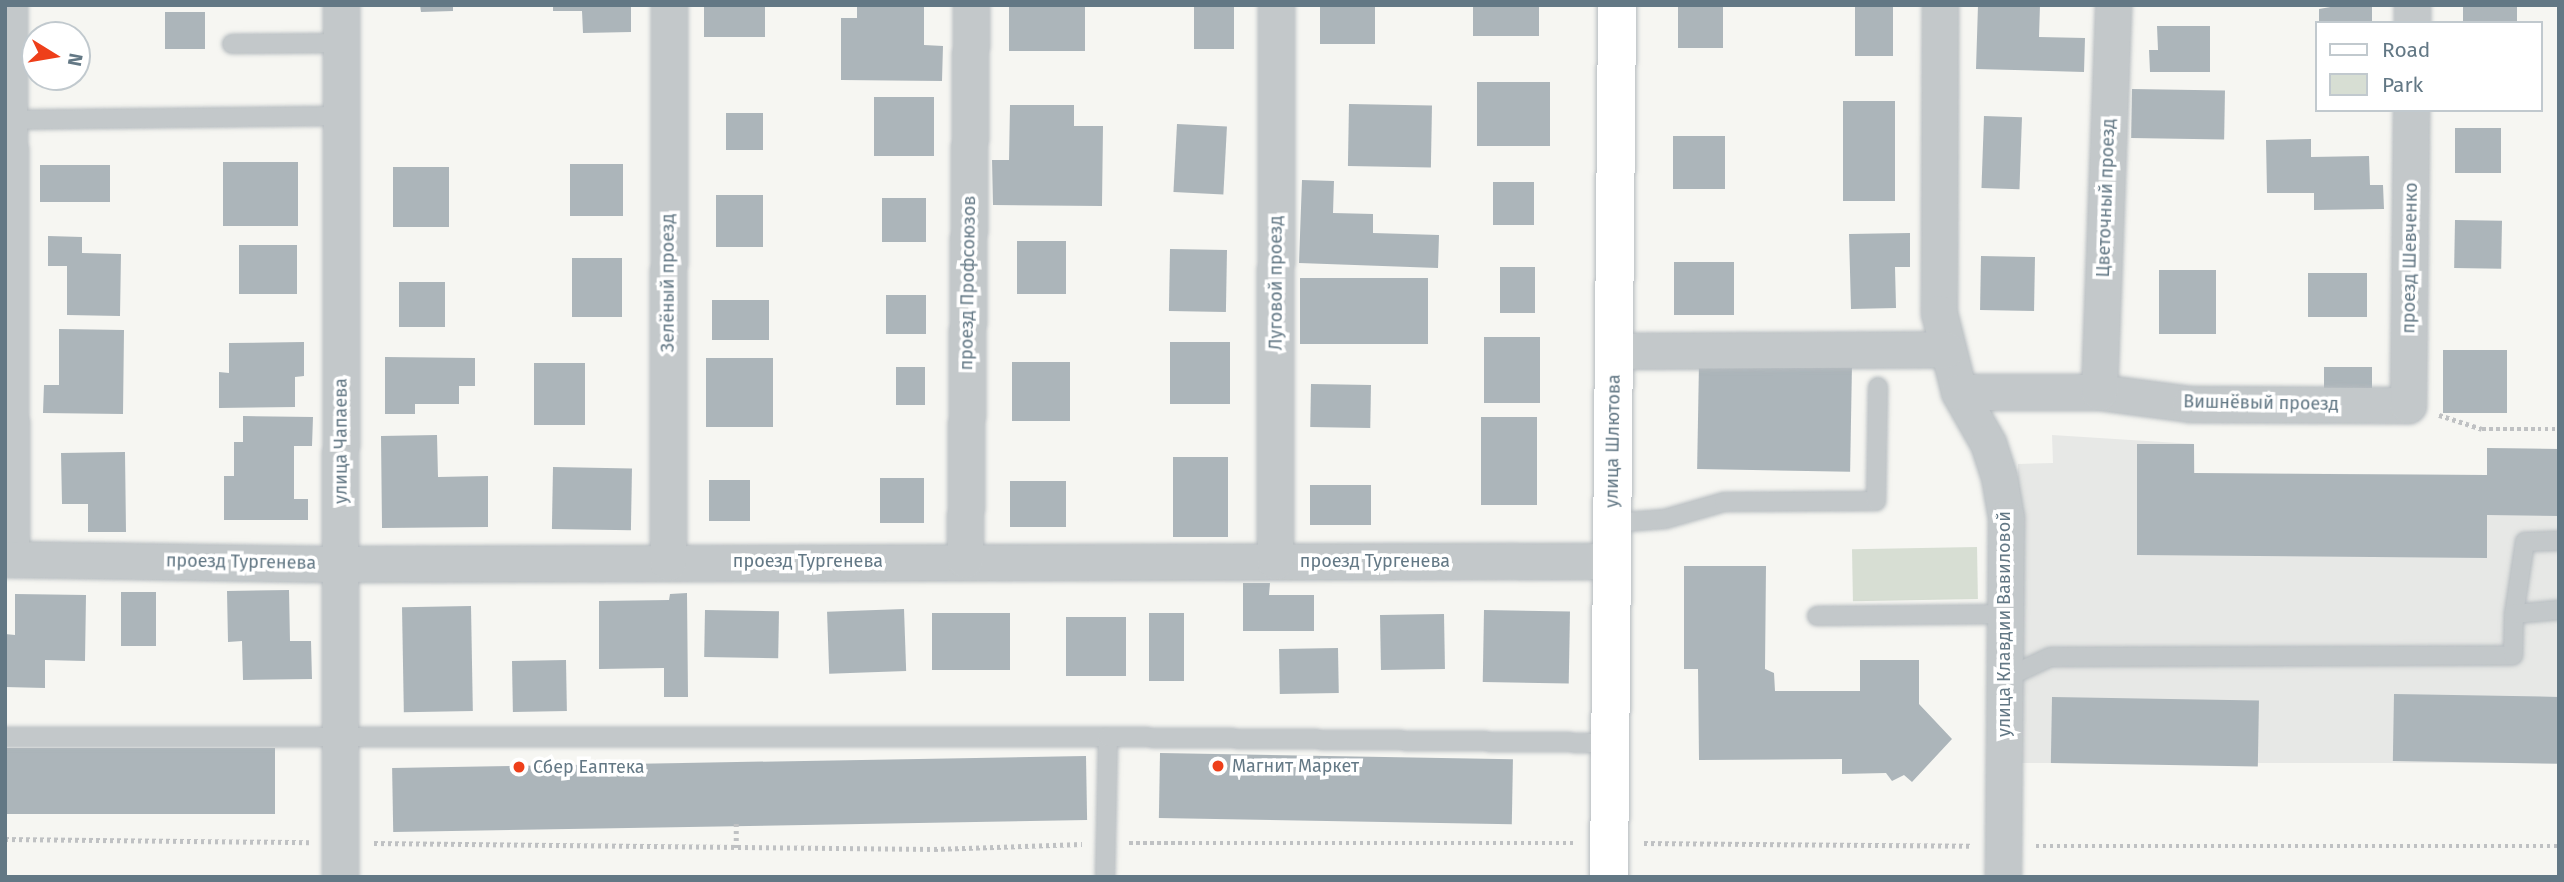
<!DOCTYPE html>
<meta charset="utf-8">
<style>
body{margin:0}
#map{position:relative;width:2564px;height:882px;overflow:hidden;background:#f6f6f2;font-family:"Fira Sans",sans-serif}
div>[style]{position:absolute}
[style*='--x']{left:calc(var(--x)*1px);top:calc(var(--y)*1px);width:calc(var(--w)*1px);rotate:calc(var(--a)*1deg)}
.built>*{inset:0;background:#e7e8e6}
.green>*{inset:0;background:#d7ded3;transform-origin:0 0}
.building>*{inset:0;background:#acb5ba;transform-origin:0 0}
.path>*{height:4.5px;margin-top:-2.25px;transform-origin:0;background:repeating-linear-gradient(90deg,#bfc1c3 0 3.5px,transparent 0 7px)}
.roads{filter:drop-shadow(0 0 2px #b5bbbf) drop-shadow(0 0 2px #b5bbbf)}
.service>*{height:18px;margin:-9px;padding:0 9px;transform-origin:9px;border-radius:9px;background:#c3c8ca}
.minor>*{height:35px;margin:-17.5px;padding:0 17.5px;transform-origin:17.5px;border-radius:17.5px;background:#c3c8ca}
.secondary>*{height:38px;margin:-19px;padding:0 19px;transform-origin:19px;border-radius:19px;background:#fff}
.dots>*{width:19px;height:19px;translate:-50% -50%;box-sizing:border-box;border:4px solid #fff;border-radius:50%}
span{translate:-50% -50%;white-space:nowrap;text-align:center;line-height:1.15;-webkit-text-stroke:7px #fff;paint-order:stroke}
.street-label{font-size:18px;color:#637885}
.poi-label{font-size:18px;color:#637885}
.left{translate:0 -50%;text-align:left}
.frame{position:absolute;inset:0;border:7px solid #637885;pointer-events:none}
.legend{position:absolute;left:2315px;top:21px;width:228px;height:91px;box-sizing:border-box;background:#fff;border:2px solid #c1c9ce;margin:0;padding:9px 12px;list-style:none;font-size:21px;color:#637885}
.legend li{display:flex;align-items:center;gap:14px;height:35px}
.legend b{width:35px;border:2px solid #c1c9ce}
.north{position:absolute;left:21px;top:21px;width:70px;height:70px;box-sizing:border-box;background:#fff;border:2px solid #c1c9ce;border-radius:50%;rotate:101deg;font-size:19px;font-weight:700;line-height:28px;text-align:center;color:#637885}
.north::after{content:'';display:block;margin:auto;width:24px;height:32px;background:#ee3f1a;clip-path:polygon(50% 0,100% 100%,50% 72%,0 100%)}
</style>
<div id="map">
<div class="built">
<i style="clip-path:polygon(2052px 435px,2194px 444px,2195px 473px,2487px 475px,2487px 448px,2559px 449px,2559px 763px,2015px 763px,2018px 464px,2053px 463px)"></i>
</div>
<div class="green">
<i style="left:1977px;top:547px;width:52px;height:125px;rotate:89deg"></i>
</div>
<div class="building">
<i style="clip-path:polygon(420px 5px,453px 5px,453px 11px,421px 12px)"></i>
<i style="clip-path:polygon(553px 5px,631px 5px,631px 32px,583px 33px,582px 11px,553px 11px)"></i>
<i style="left:704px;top:5px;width:61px;height:32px"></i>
<i style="clip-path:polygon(857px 5px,924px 5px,924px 45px,943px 46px,942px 81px,841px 80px,841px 18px,857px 18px)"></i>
<i style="left:1009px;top:5px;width:76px;height:46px"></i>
<i style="left:1194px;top:5px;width:40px;height:44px"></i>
<i style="left:1320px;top:5px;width:55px;height:39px"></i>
<i style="left:1473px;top:5px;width:66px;height:31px"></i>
<i style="left:1678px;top:5px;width:45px;height:43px"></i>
<i style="left:1855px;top:5px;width:38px;height:51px"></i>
<i style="clip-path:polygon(1978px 5px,2040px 5px,2039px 37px,2085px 38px,2084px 72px,1976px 69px)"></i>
<i style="clip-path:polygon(2342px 5px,2372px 5px,2372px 23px,2319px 23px,2319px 9px)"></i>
<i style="left:2463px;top:5px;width:54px;height:18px"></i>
<i style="left:165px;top:12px;width:40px;height:37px"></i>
<i style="clip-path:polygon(2157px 26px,2210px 26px,2210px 72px,2150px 72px,2149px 50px,2158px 50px)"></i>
<i style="left:1477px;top:82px;width:73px;height:64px"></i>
<i style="left:2132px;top:89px;width:93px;height:49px;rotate:1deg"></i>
<i style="left:874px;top:97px;width:60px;height:59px"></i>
<i style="left:1843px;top:101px;width:52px;height:100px"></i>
<i style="left:1349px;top:104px;width:83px;height:62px;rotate:1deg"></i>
<i style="clip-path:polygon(1010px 105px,1074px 105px,1074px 126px,1103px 126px,1102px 206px,993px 205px,992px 160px,1009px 160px)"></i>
<i style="left:726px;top:113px;width:37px;height:37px"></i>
<i style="left:1984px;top:116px;width:38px;height:72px;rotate:2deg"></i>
<i style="left:1177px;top:124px;width:50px;height:68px;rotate:3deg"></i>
<i style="left:2455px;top:128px;width:46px;height:45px"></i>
<i style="left:1673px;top:136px;width:52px;height:53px"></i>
<i style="clip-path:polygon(2311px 139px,2311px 157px,2369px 156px,2370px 185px,2383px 185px,2384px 209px,2314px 210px,2314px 193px,2267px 193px,2266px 140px)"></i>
<i style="left:223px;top:162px;width:75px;height:64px"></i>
<i style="left:570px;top:164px;width:53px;height:52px"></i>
<i style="left:40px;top:165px;width:70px;height:37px"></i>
<i style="left:393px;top:167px;width:56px;height:60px"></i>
<i style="clip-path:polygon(1302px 180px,1334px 181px,1333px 213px,1373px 214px,1373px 233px,1439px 235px,1438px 268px,1299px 263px)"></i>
<i style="left:1493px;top:182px;width:41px;height:43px"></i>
<i style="left:716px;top:195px;width:47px;height:52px"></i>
<i style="left:882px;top:198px;width:44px;height:44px"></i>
<i style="left:2455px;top:220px;width:47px;height:48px;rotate:1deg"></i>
<i style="clip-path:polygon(1910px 233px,1910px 267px,1895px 267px,1896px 308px,1851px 309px,1849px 234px)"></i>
<i style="clip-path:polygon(48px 236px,82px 237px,82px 253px,121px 254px,120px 316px,67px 315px,67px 266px,48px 266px)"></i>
<i style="left:1017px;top:241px;width:49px;height:53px"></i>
<i style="left:239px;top:245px;width:58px;height:49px"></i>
<i style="left:1170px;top:249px;width:57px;height:62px;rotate:1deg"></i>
<i style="left:1981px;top:256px;width:54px;height:54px;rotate:1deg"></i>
<i style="left:572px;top:258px;width:50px;height:59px"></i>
<i style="left:1674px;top:262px;width:60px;height:53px"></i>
<i style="left:1500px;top:267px;width:35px;height:46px"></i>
<i style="left:2159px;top:270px;width:57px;height:64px"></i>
<i style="left:2308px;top:273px;width:59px;height:44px"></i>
<i style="left:1300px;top:278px;width:128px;height:66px"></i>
<i style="left:399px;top:282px;width:46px;height:45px"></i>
<i style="left:886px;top:295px;width:40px;height:39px"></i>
<i style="left:712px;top:300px;width:57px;height:40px"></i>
<i style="clip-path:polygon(59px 329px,124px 330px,123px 414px,43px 413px,44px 385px,59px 385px)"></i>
<i style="left:1484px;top:337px;width:56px;height:66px"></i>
<i style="clip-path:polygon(304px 342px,304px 376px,295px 377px,295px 407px,219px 408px,219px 372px,229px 373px,229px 343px)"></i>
<i style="left:1170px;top:342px;width:60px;height:62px"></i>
<i style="left:2443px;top:350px;width:64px;height:63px"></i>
<i style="clip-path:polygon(385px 357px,475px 358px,475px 386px,459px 386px,459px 404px,415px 404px,415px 414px,385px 414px)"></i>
<i style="left:706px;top:358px;width:67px;height:69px"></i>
<i style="left:1012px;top:362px;width:58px;height:59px"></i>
<i style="left:1699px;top:362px;width:153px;height:107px;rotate:1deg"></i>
<i style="left:534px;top:363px;width:51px;height:62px"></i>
<i style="left:896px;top:367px;width:29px;height:38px"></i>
<i style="left:2324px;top:367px;width:48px;height:30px"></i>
<i style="left:1311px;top:384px;width:60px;height:43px;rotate:1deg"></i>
<i style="clip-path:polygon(243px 416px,313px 417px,312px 446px,294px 446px,294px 499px,308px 499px,308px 520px,224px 520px,224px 476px,234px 476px,234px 442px,243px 442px)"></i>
<i style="left:1481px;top:417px;width:56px;height:88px"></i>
<i style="clip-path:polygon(437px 435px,438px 477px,488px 476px,488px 527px,382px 528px,381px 436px)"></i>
<i style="clip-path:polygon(2137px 444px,2194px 444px,2194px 473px,2487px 475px,2487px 448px,2559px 449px,2559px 516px,2487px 515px,2487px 558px,2137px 555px)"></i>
<i style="clip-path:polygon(125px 452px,126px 532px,88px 532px,88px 504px,62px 504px,61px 453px)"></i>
<i style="left:1173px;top:457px;width:55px;height:80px"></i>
<i style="left:553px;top:467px;width:79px;height:62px;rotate:1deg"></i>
<i style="left:880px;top:478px;width:44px;height:45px"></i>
<i style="left:709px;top:480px;width:41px;height:41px"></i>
<i style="left:1010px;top:481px;width:56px;height:46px"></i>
<i style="left:1310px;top:485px;width:61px;height:40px"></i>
<i style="clip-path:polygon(1684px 566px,1766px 566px,1765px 669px,1774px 673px,1775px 691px,1860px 691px,1860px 660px,1919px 660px,1919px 704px,1952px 739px,1912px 782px,1904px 775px,1892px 781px,1886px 773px,1842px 774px,1842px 759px,1699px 760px,1698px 669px,1684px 669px)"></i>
<i style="clip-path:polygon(1243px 583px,1270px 583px,1269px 595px,1314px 595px,1314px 631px,1243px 631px)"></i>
<i style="clip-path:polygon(289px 590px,290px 641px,311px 641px,312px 679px,243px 680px,242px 641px,228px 642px,227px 591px)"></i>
<i style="left:121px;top:592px;width:35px;height:54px"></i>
<i style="clip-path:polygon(687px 593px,688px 697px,664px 697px,664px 668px,599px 669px,599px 601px,669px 600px,670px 594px)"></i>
<i style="clip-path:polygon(15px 594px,86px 595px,85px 661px,45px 660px,45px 688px,5px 687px,5px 634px,15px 635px)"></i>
<i style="left:471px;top:606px;width:105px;height:69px;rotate:89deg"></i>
<i style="left:904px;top:609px;width:62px;height:77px;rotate:88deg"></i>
<i style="left:705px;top:610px;width:74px;height:47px;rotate:1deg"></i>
<i style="left:1484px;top:610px;width:86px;height:72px;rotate:1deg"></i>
<i style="left:1010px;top:613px;width:57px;height:78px;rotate:90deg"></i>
<i style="left:1184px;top:613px;width:68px;height:35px;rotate:90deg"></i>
<i style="left:1444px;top:614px;width:55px;height:64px;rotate:89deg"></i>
<i style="left:1066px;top:617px;width:60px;height:59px"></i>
<i style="left:1338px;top:648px;width:45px;height:59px;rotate:89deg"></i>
<i style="left:566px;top:660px;width:51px;height:54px;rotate:89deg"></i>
<i style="left:2394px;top:694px;width:165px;height:67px;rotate:1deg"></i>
<i style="left:2052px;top:697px;width:207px;height:66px;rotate:1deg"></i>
<i style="left:5px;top:748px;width:270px;height:66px"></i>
<i style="left:1160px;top:753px;width:353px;height:65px;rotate:1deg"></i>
<i style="left:1086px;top:756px;width:64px;height:694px;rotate:89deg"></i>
</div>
<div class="path">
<i style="--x:2439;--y:415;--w:45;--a:18"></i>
<i style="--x:2482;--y:429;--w:77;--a:0"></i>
<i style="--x:5;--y:839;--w:304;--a:0.6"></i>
<i style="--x:374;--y:843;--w:560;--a:0.61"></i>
<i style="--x:934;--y:849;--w:148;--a:-1.9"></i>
<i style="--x:1129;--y:843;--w:447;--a:0"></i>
<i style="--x:1644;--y:843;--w:327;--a:0.5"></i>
<i style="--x:2036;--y:846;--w:523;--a:0"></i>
<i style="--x:736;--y:848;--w:25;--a:-90"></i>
</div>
<div class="roads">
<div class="service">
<i style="--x:232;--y:44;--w:109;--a:-0.5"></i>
<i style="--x:10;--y:120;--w:331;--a:-0.7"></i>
<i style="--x:1612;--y:523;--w:53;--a:-4.3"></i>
<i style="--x:1665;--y:519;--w:61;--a:-16.1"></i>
<i style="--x:1724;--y:502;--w:152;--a:-0.4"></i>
<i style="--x:1876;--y:501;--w:114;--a:-89"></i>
<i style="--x:2514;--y:614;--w:73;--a:-81.3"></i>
<i style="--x:2525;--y:542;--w:34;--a:-2"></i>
<i style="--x:1817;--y:616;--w:188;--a:-0.6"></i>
<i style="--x:2005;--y:673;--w:11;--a:0"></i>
<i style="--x:2016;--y:673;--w:38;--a:-25"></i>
<i style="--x:2051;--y:657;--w:462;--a:-0.2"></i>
<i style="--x:2513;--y:655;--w:41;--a:-88.6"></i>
<i style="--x:2514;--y:614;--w:45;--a:-5.1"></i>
<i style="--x:5;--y:737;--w:1103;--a:0"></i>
<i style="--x:1108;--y:737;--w:140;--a:91.2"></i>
<i style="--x:1108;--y:737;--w:502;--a:0.68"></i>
</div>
<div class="minor">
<i style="--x:9;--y:5;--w:554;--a:89.79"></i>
<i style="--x:1940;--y:5;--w:308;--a:90.2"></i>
<i style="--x:1939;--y:313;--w:81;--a:75.8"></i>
<i style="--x:1959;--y:392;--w:59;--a:60.4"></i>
<i style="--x:1988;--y:443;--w:36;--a:72"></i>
<i style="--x:1999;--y:477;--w:42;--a:80.3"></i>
<i style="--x:2006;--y:518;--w:359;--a:90.5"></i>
<i style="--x:2412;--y:23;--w:18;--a:-90"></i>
<i style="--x:1613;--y:351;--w:333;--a:-0.3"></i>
<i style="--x:1959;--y:392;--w:140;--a:0"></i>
<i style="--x:2099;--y:392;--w:92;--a:7.5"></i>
<i style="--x:2190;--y:404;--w:218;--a:0.3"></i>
<i style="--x:2408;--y:405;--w:295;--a:-89.4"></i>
<i style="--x:2099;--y:392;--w:387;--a:-87.9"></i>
<i style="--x:5;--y:559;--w:336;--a:0.9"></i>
<i style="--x:341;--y:564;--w:1271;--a:-0.14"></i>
<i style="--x:965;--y:560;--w:555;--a:-89.38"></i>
<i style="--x:1275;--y:561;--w:556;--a:-89.9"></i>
<i style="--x:668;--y:562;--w:557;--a:-89.9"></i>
<i style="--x:340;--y:877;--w:872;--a:-89.93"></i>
</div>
<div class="secondary">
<i style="--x:1609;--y:877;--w:872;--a:-89.47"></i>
</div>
</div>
<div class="dots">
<i style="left:1218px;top:766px;background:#ee3f1a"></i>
<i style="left:519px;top:767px;background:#ee3f1a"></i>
</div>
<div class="street-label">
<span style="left:2106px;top:198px;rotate:-88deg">Цветочный проезд</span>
<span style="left:2410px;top:258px;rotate:-89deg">проезд Шевченко</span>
<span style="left:668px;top:283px;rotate:-90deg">Зелёный проезд</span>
<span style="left:968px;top:283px;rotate:-89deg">проезд Профсоюзов</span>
<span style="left:1276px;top:283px;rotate:-90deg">Луговой проезд</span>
<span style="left:2261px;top:403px;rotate:1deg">Вишнёвый проезд</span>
<span style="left:341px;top:441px;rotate:-90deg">улица Чапаева</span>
<span style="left:1613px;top:441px;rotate:-89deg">улица Шлютова</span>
<span style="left:808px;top:561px">проезд Тургенева</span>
<span style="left:1375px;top:561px">проезд Тургенева</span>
<span style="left:241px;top:562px;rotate:1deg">проезд Тургенева</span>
<span style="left:2004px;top:624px;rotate:-90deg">улица Клавдии Вавиловой</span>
</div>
<div class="poi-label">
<span class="left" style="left:1232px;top:766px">Магнит Маркет</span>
<span class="left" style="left:533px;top:767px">Сбер Еаптека</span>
</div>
<div class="frame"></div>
<ul class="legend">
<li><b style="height:9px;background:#fff"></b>Road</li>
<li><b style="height:19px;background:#d7ded3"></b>Park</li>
</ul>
<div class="north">N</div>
</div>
